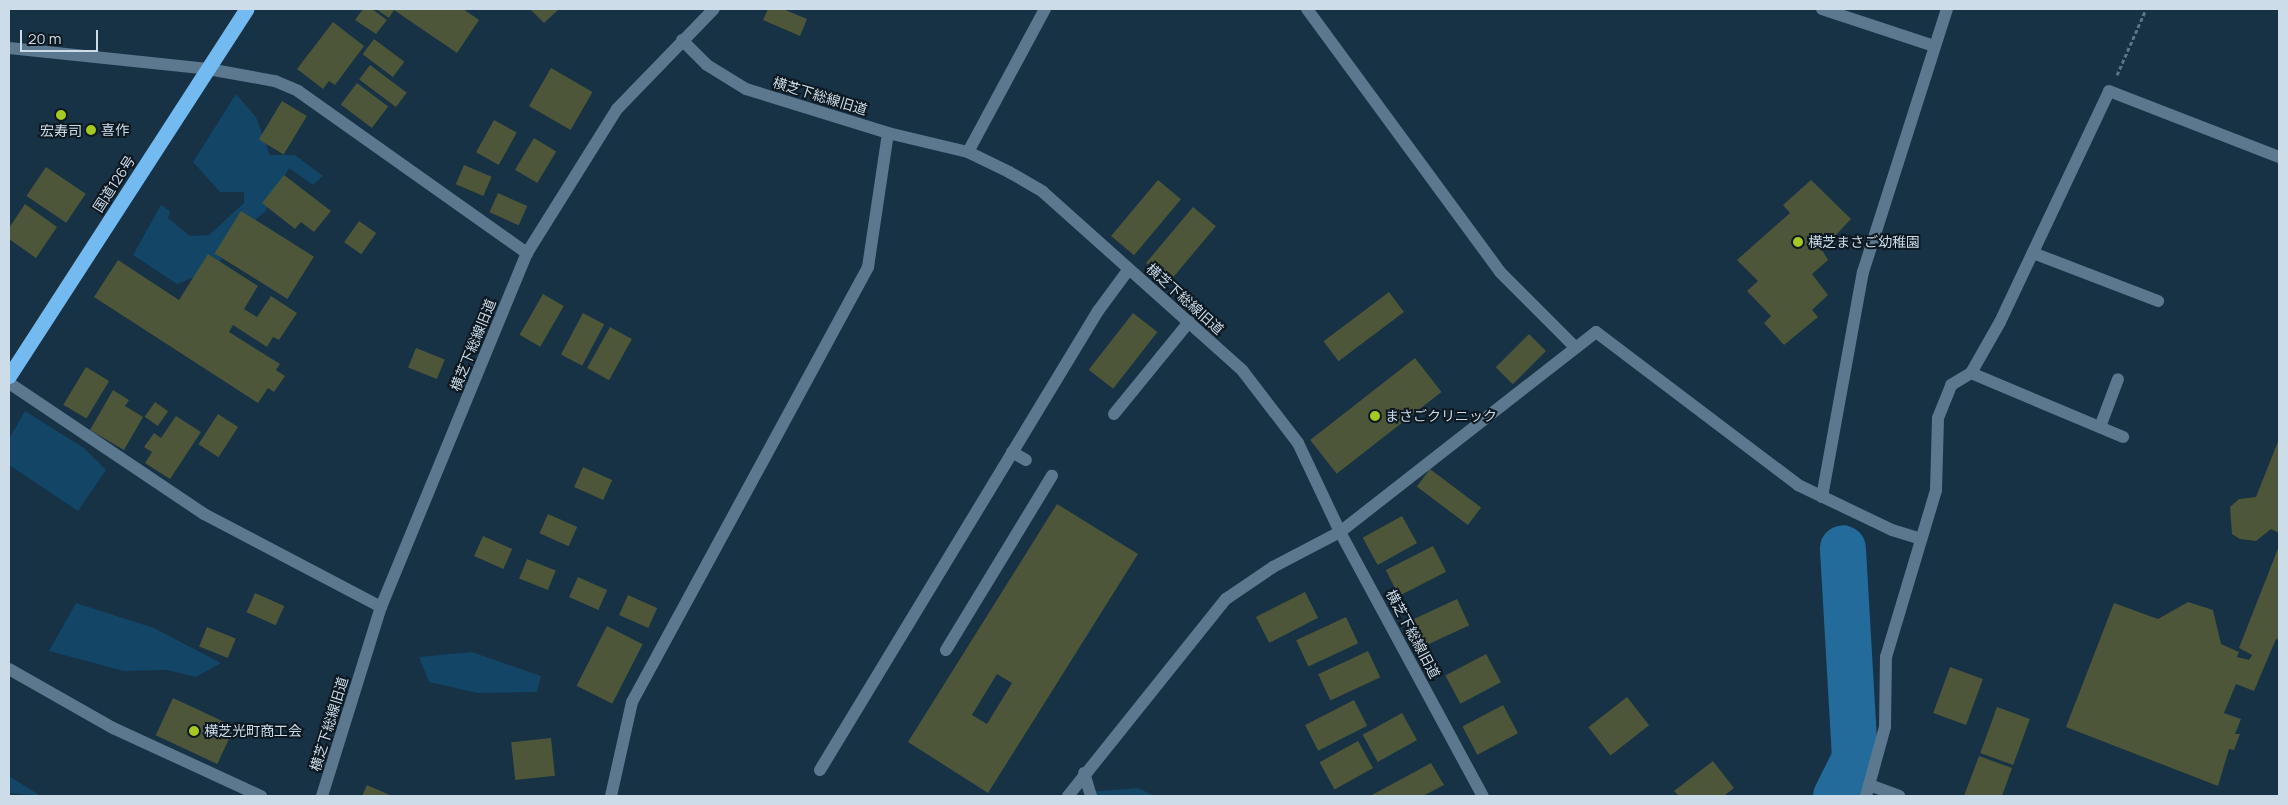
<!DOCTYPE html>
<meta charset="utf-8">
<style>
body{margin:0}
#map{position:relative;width:2288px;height:805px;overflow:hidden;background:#173145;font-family:Manrope,"Noto Sans JP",sans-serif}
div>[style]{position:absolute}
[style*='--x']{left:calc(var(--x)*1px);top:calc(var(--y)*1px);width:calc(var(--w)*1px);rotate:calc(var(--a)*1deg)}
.green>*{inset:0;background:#124566}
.river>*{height:46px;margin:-23px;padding:0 23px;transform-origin:23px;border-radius:23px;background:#226b9b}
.building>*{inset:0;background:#4d5638;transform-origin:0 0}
.path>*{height:3px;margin-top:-1.5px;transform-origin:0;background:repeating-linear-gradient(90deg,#5d7484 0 4px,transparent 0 6.5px)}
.minor>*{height:12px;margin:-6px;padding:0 6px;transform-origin:6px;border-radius:6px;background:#5b788e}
.highway>*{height:15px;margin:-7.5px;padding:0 7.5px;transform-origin:7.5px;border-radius:7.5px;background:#72baf0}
.dots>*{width:14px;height:14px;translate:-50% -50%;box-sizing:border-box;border:2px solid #0d1821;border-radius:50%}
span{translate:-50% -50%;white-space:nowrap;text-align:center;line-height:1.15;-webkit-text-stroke:4px #0d1821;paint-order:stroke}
.street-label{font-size:14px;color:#ccdce8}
.poi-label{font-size:14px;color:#ccdce8}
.left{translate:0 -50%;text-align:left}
.frame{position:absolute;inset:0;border:10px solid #ccdce8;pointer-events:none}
.scale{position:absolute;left:20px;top:30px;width:78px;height:22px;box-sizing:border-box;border:2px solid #ccdce8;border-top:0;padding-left:6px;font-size:15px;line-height:18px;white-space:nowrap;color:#ccdce8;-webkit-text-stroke:4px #0d1821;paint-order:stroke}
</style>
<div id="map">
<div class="green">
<i style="clip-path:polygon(236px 94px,256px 117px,270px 155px,295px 155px,323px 176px,313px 185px,289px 168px,265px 212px,245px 228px,214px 269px,177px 284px,133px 255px,161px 205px,170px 211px,168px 218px,190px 236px,209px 235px,244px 203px,244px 192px,220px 192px,193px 162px)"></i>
<i style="clip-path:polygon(25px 411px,84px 448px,106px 470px,78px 511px,9px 465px,9px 439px)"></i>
<i style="clip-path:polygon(76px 603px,154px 628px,221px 663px,196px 677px,167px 670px,124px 671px,49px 651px)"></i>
<i style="clip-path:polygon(472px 652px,541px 676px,537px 692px,478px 693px,429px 682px,419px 657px)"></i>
<i style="clip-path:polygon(9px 776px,41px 796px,9px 793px)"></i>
<i style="clip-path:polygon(1138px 788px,1155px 796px,1085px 796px,1088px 792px)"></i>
</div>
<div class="river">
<i style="--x:1836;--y:796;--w:42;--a:-63.4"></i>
<i style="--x:1855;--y:758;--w:210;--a:-93.3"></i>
</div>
<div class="building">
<i style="clip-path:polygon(363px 9px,372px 9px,387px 20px,376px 34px,355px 20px)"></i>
<i style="clip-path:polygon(376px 9px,463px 9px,479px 20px,457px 53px,394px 10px,389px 18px)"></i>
<i style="clip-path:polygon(530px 9px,559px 9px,544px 23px)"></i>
<i style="clip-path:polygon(768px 9px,783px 9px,807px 19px,800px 36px,763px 20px)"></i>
<i style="clip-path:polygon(333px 22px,364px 46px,335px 85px,329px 81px,323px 89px,297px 69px)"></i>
<i style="left:374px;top:39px;width:38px;height:19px;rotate:37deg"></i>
<i style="left:370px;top:65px;width:46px;height:18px;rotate:37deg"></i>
<i style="left:551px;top:68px;width:48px;height:44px;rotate:30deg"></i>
<i style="left:357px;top:83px;width:39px;height:27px;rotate:37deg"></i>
<i style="left:282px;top:101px;width:29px;height:45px;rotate:31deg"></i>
<i style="left:494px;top:120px;width:26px;height:37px;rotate:29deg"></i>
<i style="left:534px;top:138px;width:26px;height:37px;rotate:31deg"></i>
<i style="left:464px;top:165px;width:30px;height:21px;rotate:23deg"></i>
<i style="left:46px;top:167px;width:48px;height:35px;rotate:34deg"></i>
<i style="clip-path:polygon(284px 175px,331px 211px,314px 232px,301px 222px,295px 229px,262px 203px)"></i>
<i style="left:1158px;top:180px;width:30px;height:73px;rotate:40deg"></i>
<i style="clip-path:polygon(1811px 180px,1851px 219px,1822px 250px,1828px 260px,1812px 274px,1828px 295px,1812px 310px,1818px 317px,1784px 345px,1764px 323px,1771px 316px,1747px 291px,1758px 281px,1737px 260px,1790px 213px,1783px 205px)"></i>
<i style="left:498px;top:193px;width:32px;height:21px;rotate:24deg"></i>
<i style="clip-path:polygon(25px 204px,57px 227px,36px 258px,9px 239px,9px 228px)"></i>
<i style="left:1193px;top:207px;width:30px;height:73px;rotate:40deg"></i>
<i style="left:241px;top:211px;width:86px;height:50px;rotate:32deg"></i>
<i style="left:359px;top:221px;width:21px;height:26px;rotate:35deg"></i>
<i style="clip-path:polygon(208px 254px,258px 286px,244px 309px,257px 317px,271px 296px,297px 313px,279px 340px,273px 337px,267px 347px,233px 325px,229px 332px,280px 364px,276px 370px,285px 376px,274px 392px,268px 388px,258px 403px,94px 297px,118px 260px,179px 300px)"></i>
<i style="left:1389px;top:292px;width:25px;height:82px;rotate:53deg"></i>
<i style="left:543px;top:294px;width:24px;height:47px;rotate:30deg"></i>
<i style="left:583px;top:313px;width:24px;height:47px;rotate:28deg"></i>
<i style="left:1133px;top:313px;width:31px;height:72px;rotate:38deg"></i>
<i style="left:610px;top:327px;width:25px;height:47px;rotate:29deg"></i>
<i style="left:1529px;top:334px;width:24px;height:47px;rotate:45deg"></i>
<i style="left:416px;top:348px;width:31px;height:21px;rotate:22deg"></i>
<i style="left:1415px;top:358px;width:43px;height:133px;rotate:52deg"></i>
<i style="left:86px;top:367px;width:27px;height:44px;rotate:31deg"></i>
<i style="clip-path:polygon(113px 390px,129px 400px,125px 406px,143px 417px,124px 450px,90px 430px)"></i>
<i style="left:155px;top:402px;width:16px;height:18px;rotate:35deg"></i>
<i style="left:218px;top:414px;width:24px;height:36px;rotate:33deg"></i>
<i style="clip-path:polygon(176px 416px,201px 432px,170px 479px,145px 463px,152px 452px,144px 447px,154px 433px,161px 438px)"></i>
<i style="clip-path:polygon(2279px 439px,2279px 533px,2271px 529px,2256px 541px,2240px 539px,2232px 534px,2230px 507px,2239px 499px,2256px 497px)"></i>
<i style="left:583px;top:467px;width:32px;height:22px;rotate:24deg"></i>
<i style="left:1430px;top:469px;width:64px;height:22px;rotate:37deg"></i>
<i style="clip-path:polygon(evenodd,1057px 504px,1138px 554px,988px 793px,908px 742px,1057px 504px,997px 674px,1012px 683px,987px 724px,972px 715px,997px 674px)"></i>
<i style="left:548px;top:514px;width:32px;height:21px;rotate:24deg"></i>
<i style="left:1402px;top:516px;width:31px;height:45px;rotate:61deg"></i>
<i style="left:483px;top:536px;width:32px;height:22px;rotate:24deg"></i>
<i style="left:1433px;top:546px;width:29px;height:53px;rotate:63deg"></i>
<i style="clip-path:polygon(2279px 546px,2279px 640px,2276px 639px,2254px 691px,2236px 684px,2224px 713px,2241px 719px,2235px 734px,2240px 734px,2234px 750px,2229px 749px,2218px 786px,2066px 727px,2114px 603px,2158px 619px,2188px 602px,2213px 610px,2221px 644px,2239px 652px,2237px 657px,2249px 660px,2252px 655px,2239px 648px)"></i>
<i style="left:527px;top:559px;width:31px;height:21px;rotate:22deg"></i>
<i style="left:578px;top:577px;width:32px;height:22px;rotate:24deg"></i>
<i style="left:1305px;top:592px;width:29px;height:55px;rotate:63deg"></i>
<i style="left:255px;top:593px;width:32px;height:21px;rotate:24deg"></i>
<i style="left:628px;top:595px;width:32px;height:22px;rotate:24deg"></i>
<i style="left:1457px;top:599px;width:29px;height:54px;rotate:65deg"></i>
<i style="left:1346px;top:617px;width:29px;height:55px;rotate:65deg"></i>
<i style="left:607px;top:626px;width:40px;height:67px;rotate:27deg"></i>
<i style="left:207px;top:627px;width:31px;height:21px;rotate:22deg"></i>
<i style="left:1368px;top:651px;width:29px;height:55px;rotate:65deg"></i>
<i style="left:1486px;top:654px;width:32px;height:46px;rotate:62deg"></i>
<i style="left:1950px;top:667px;width:35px;height:49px;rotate:20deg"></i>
<i style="left:1627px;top:697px;width:36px;height:49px;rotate:52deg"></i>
<i style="left:173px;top:698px;width:68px;height:41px;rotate:25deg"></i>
<i style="left:1354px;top:700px;width:29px;height:55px;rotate:63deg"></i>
<i style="left:1503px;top:705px;width:32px;height:46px;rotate:62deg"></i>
<i style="left:1997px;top:707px;width:35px;height:49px;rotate:20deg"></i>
<i style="left:1402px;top:713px;width:31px;height:45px;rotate:61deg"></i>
<i style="left:551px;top:738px;width:38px;height:40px;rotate:84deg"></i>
<i style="left:1358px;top:741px;width:31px;height:44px;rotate:61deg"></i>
<i style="clip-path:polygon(1979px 756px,2012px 768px,2002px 796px,1964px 796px)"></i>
<i style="clip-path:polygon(1713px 761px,1734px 788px,1724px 796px,1679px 796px,1674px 791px)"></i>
<i style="clip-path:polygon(1431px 763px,1444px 785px,1423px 796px,1370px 796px)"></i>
<i style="clip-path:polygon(367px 785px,392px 796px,362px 796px)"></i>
</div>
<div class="path">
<i style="--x:2117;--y:75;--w:72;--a:-66.3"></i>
</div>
<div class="minor">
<i style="--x:1307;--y:9;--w:326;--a:53.7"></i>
<i style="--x:1500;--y:272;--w:107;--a:45"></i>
<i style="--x:1822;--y:9;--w:118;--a:18.3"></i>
<i style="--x:682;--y:40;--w:35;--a:45"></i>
<i style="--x:707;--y:65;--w:46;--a:31.6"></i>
<i style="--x:746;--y:89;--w:149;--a:17.2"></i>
<i style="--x:888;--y:133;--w:82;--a:13.4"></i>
<i style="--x:968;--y:152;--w:46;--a:26"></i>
<i style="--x:1009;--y:172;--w:39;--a:30"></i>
<i style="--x:1043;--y:192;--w:267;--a:41.8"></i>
<i style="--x:1242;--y:370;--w:92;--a:52.5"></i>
<i style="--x:1298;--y:443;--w:98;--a:64.7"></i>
<i style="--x:1340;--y:532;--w:300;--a:61.6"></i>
<i style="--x:9;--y:48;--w:200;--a:6"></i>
<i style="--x:208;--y:69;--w:68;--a:10.2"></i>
<i style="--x:275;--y:81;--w:25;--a:23"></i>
<i style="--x:298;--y:91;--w:281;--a:35.3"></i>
<i style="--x:968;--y:152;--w:162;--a:-61.7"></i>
<i style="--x:2033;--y:253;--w:134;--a:21"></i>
<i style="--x:1971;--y:373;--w:165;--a:22.8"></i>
<i style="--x:9;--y:383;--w:235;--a:33.9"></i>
<i style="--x:204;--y:514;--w:200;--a:27.7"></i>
<i style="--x:1114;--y:414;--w:119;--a:-50.8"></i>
<i style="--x:2100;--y:427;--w:51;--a:-69.4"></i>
<i style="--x:1012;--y:452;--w:16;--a:30"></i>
<i style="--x:1822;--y:497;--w:229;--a:-79.7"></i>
<i style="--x:1863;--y:272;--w:276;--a:-72.3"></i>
<i style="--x:946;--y:650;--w:204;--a:-58.7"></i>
<i style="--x:9;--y:669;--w:120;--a:29.6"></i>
<i style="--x:113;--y:728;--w:163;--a:24.7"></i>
<i style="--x:820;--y:770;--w:537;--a:-58.8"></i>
<i style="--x:1098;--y:311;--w:52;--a:-53.6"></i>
<i style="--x:1084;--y:773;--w:24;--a:73"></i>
<i style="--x:1872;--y:786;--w:29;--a:20"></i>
<i style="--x:322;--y:796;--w:198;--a:-72.7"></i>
<i style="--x:381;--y:607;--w:383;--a:-67.6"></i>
<i style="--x:527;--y:253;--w:170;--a:-58"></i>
<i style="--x:617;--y:109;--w:139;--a:-45.9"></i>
<i style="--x:611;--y:796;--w:96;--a:-77.4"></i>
<i style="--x:632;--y:702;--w:495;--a:-61.5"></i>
<i style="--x:868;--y:267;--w:135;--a:-81.5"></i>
<i style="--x:1068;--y:796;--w:253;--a:-51.3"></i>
<i style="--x:1226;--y:599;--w:57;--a:-34.2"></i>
<i style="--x:1273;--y:567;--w:76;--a:-27.6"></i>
<i style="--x:1340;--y:532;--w:325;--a:-38"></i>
<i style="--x:1596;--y:332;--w:253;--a:37.1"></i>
<i style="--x:1798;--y:485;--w:104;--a:25.6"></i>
<i style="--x:1892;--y:530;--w:28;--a:17"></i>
<i style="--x:1866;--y:796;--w:72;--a:-74.6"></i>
<i style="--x:1885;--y:727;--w:70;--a:-89.2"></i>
<i style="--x:1886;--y:657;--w:174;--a:-73.3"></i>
<i style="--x:1936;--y:490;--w:72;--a:-88.4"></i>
<i style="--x:1938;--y:418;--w:35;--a:-68"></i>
<i style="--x:1951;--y:385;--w:23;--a:-31"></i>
<i style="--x:1971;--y:373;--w:59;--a:-60.4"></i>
<i style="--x:2000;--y:322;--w:255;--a:-64.7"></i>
<i style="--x:2109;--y:91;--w:182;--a:21.2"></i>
</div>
<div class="highway">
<i style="--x:9;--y:376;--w:437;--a:-57.1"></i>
</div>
<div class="dots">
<i style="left:61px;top:115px;background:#a5c823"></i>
<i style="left:91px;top:130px;background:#a5c823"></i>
<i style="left:1798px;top:242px;background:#a5c823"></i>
<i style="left:1375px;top:416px;background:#a5c823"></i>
<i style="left:194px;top:731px;background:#a5c823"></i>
</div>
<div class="street-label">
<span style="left:820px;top:96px;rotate:17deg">横芝下総線旧道</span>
<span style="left:114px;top:184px;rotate:-57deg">国道126号</span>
<span style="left:1185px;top:299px;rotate:42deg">横芝下総線旧道</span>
<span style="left:473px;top:345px;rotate:-68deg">横芝下総線旧道</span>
<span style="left:1413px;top:634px;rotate:62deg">横芝下総線旧道</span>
<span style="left:329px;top:724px;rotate:-73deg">横芝下総線旧道</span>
</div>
<div class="poi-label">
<span class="left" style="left:101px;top:130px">喜作</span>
<span style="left:61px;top:131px">宏寿司</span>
<span class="left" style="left:1808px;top:242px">横芝まさご幼稚園</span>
<span class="left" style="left:1385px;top:416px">まさごクリニック</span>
<span class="left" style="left:204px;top:731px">横芝光町商工会</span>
</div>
<div class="frame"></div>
<div class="scale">20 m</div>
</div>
